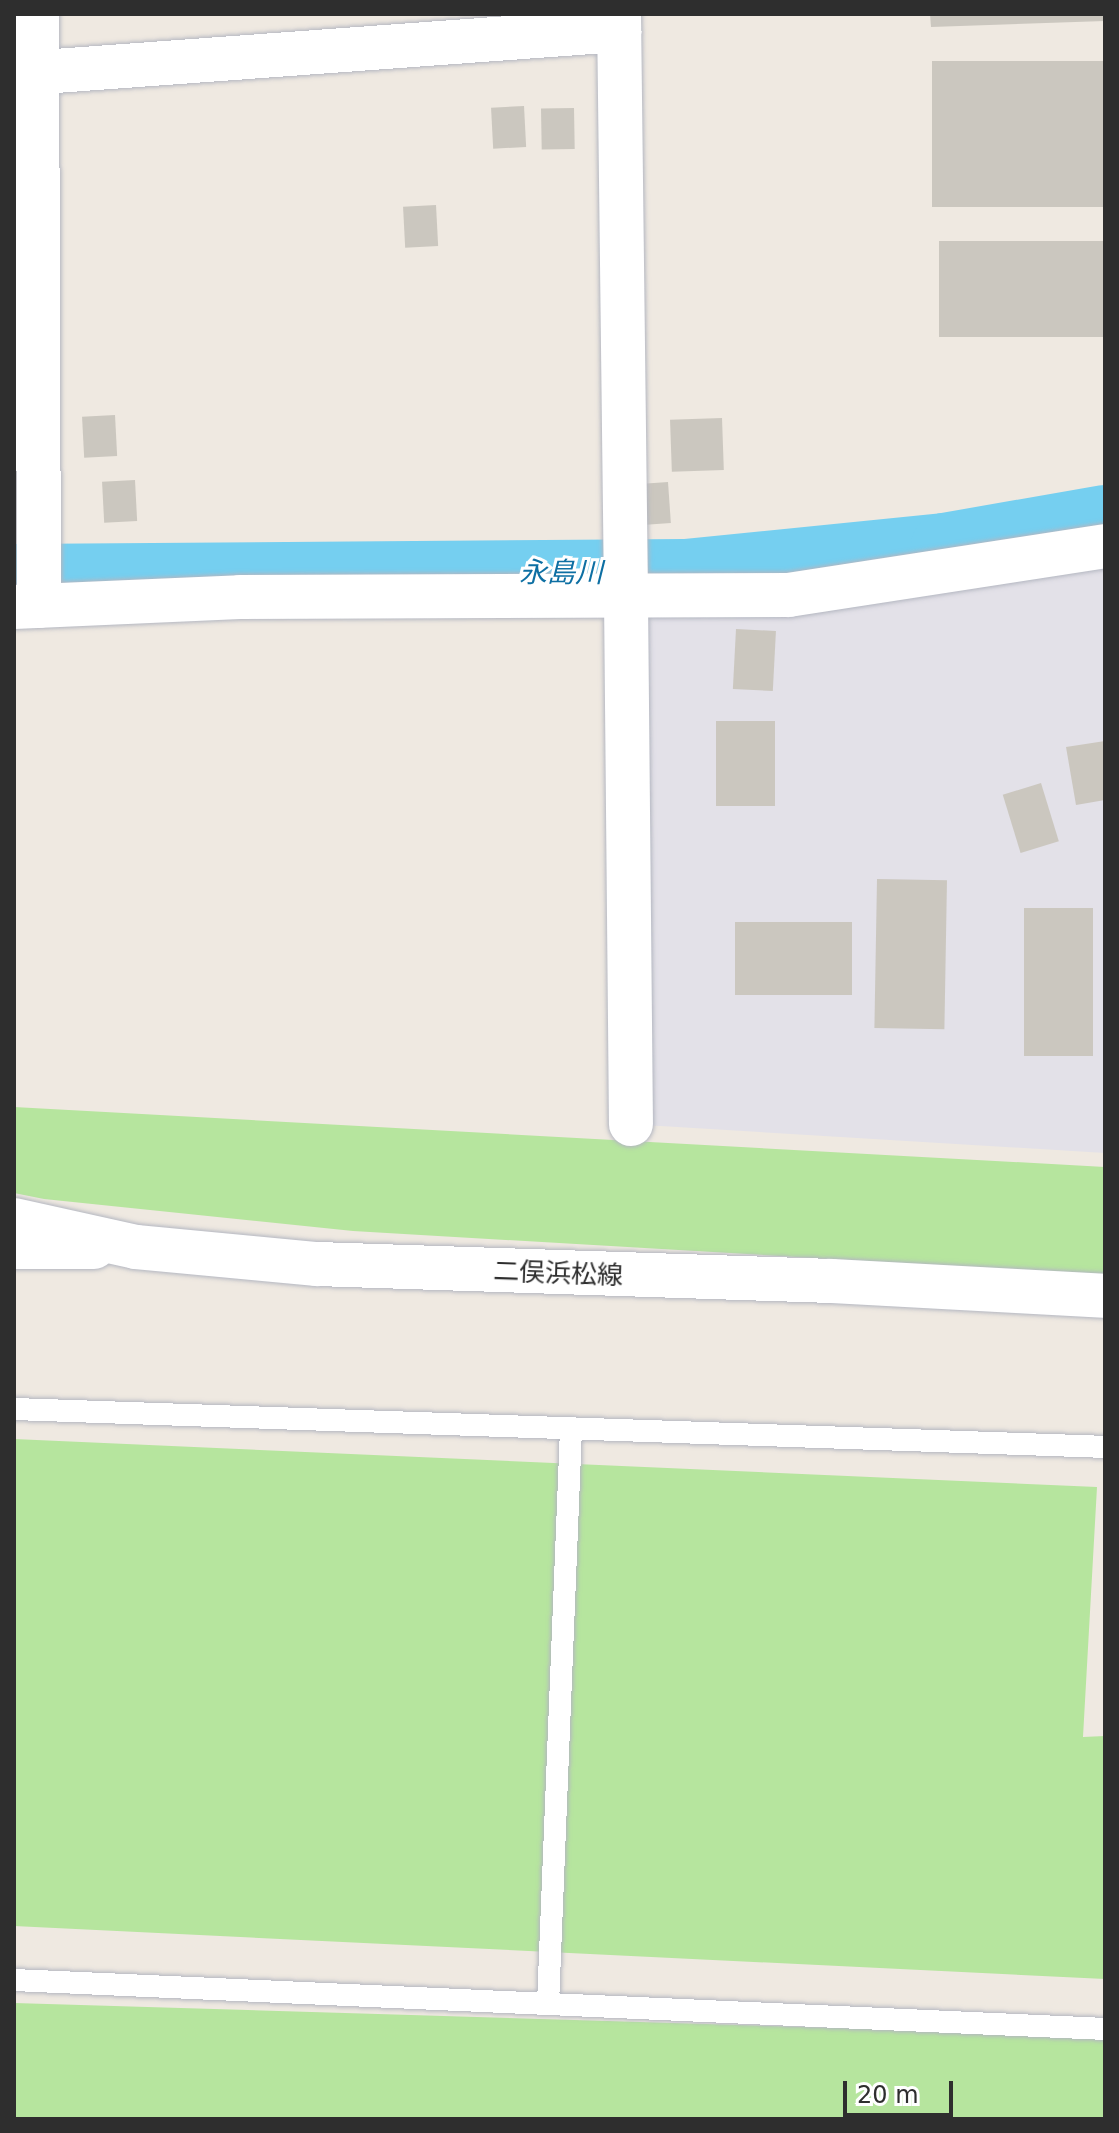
<!DOCTYPE html>
<meta charset="utf-8">
<style>
body{margin:0}
#map{position:relative;width:1119px;height:2133px;overflow:hidden;background:#efe9e1;font-family:"DejaVu Sans","Noto Sans JP",sans-serif}
div>[style]{position:absolute}
[style*='--x']{left:calc(var(--x)*1px);top:calc(var(--y)*1px);width:calc(var(--w)*1px);rotate:calc(var(--a)*1deg)}
.industrial>*{inset:0;background:#e3e1e8}
.green>*{inset:0;background:#b6e59e}
.river>*{height:66px;margin:-33px;padding:0 33px;transform-origin:33px;border-radius:33px;background:#75cff0}
.building>*{inset:0;background:#cbc7bf;transform-origin:0 0}
.roads{filter:drop-shadow(0 0 2px #b4b7c1) drop-shadow(0 0 2px #b4b7c1)}
.service>*{height:22px;margin:-11px;padding:0 11px;transform-origin:11px;border-radius:11px;background:#fff}
.minor>*{height:44px;margin:-22px;padding:0 22px;transform-origin:22px;border-radius:22px;background:#fff}
.secondary>*{height:44px;margin:-22px;padding:0 22px;transform-origin:22px;border-radius:22px;background:#fff}
span{translate:-50% -50%;white-space:nowrap;text-align:center;line-height:1.15;-webkit-text-stroke:6px #fff;paint-order:stroke}
.street-label{font-size:26px;color:#2e2e2e}
.water-label{font-size:28px;color:#0d6fa3;font-style:italic}
.frame{position:absolute;inset:0;border:16px solid #2e2e2e;pointer-events:none}
.scale{position:absolute;left:843px;top:2081px;width:110px;height:36px;box-sizing:border-box;border:4px solid #2e2e2e;border-top:0;padding-left:10px;font-size:24px;line-height:28px;white-space:nowrap;color:#2e2e2e;-webkit-text-stroke:6px #fff;paint-order:stroke}
</style>
<div id="map">
<div class="industrial">
<i style="clip-path:polygon(1105px 557px,1105px 1153px,644px 1125px,648px 612px)"></i>
</div>
<div class="green">
<i style="clip-path:polygon(14px 1107px,1105px 1167px,1105px 1275px,353px 1231px,44px 1199px,14px 1193px)"></i>
<i style="clip-path:polygon(14px 1439px,1097px 1487px,1083px 1737px,1105px 1736px,1105px 1979px,14px 1926px)"></i>
<i style="clip-path:polygon(14px 2003px,1105px 2036px,1105px 2119px,14px 2119px)"></i>
</div>
<div class="river">
<i style="--x:14;--y:577;--w:671;--a:-0.43"></i>
<i style="--x:685;--y:572;--w:260;--a:-5.7"></i>
<i style="--x:944;--y:546;--w:163;--a:-9.9"></i>
</div>
<div class="building">
<i style="clip-path:polygon(930px 14px,1105px 14px,1105px 21px,931px 27px)"></i>
<i style="left:1105px;top:61px;width:146px;height:173px;rotate:90deg"></i>
<i style="left:524px;top:106px;width:41px;height:33px;rotate:87deg"></i>
<i style="left:574px;top:108px;width:41px;height:33px;rotate:89deg"></i>
<i style="left:436px;top:205px;width:41px;height:33px;rotate:87deg"></i>
<i style="left:1105px;top:241px;width:96px;height:166px;rotate:90deg"></i>
<i style="left:115px;top:415px;width:41px;height:33px;rotate:87deg"></i>
<i style="left:722px;top:418px;width:52px;height:52px;rotate:88deg"></i>
<i style="left:135px;top:480px;width:41px;height:33px;rotate:87deg"></i>
<i style="left:668px;top:482px;width:41px;height:32px;rotate:86deg"></i>
<i style="left:736px;top:629px;width:40px;height:60px;rotate:3deg"></i>
<i style="left:775px;top:721px;width:85px;height:59px;rotate:90deg"></i>
<i style="clip-path:polygon(1105px 741px,1105px 800px,1076px 805px,1066px 747px)"></i>
<i style="left:1041px;top:783px;width:61px;height:40px;rotate:73deg"></i>
<i style="left:877px;top:879px;width:70px;height:149px;rotate:1deg"></i>
<i style="left:1024px;top:908px;width:69px;height:148px"></i>
<i style="left:735px;top:922px;width:117px;height:73px"></i>
</div>
<div class="roads">
<div class="service">
<i style="--x:14;--y:1409;--w:1092;--a:1.99"></i>
<i style="--x:14;--y:1980;--w:1092;--a:2.57"></i>
<i style="--x:548;--y:2004;--w:575;--a:-87.71"></i>
</div>
<div class="minor">
<i style="--x:37;--y:14;--w:592;--a:89.81"></i>
<i style="--x:619;--y:14;--w:581;--a:89.31"></i>
<i style="--x:14;--y:74;--w:607;--a:-4.16"></i>
<i style="--x:626;--y:598;--w:526;--a:89.46"></i>
<i style="--x:14;--y:607;--w:226;--a:-2.5"></i>
<i style="--x:240;--y:597;--w:549;--a:-0.21"></i>
<i style="--x:789;--y:595;--w:320;--a:-8.8"></i>
<i style="--x:14;--y:1247;--w:80;--a:0"></i>
</div>
<div class="secondary">
<i style="--x:14;--y:1220;--w:125;--a:12.5"></i>
<i style="--x:136;--y:1247;--w:182;--a:5.4"></i>
<i style="--x:317;--y:1264;--w:514;--a:1.89"></i>
<i style="--x:831;--y:1281;--w:274;--a:3.1"></i>
</div>
</div>
<div class="street-label">
<span style="left:558px;top:1274px;rotate:2deg">二俣浜松線</span>
</div>
<div class="water-label">
<span style="left:561px;top:573px">永島川</span>
</div>
<div class="frame"></div>
<div class="scale">20 m</div>
</div>
